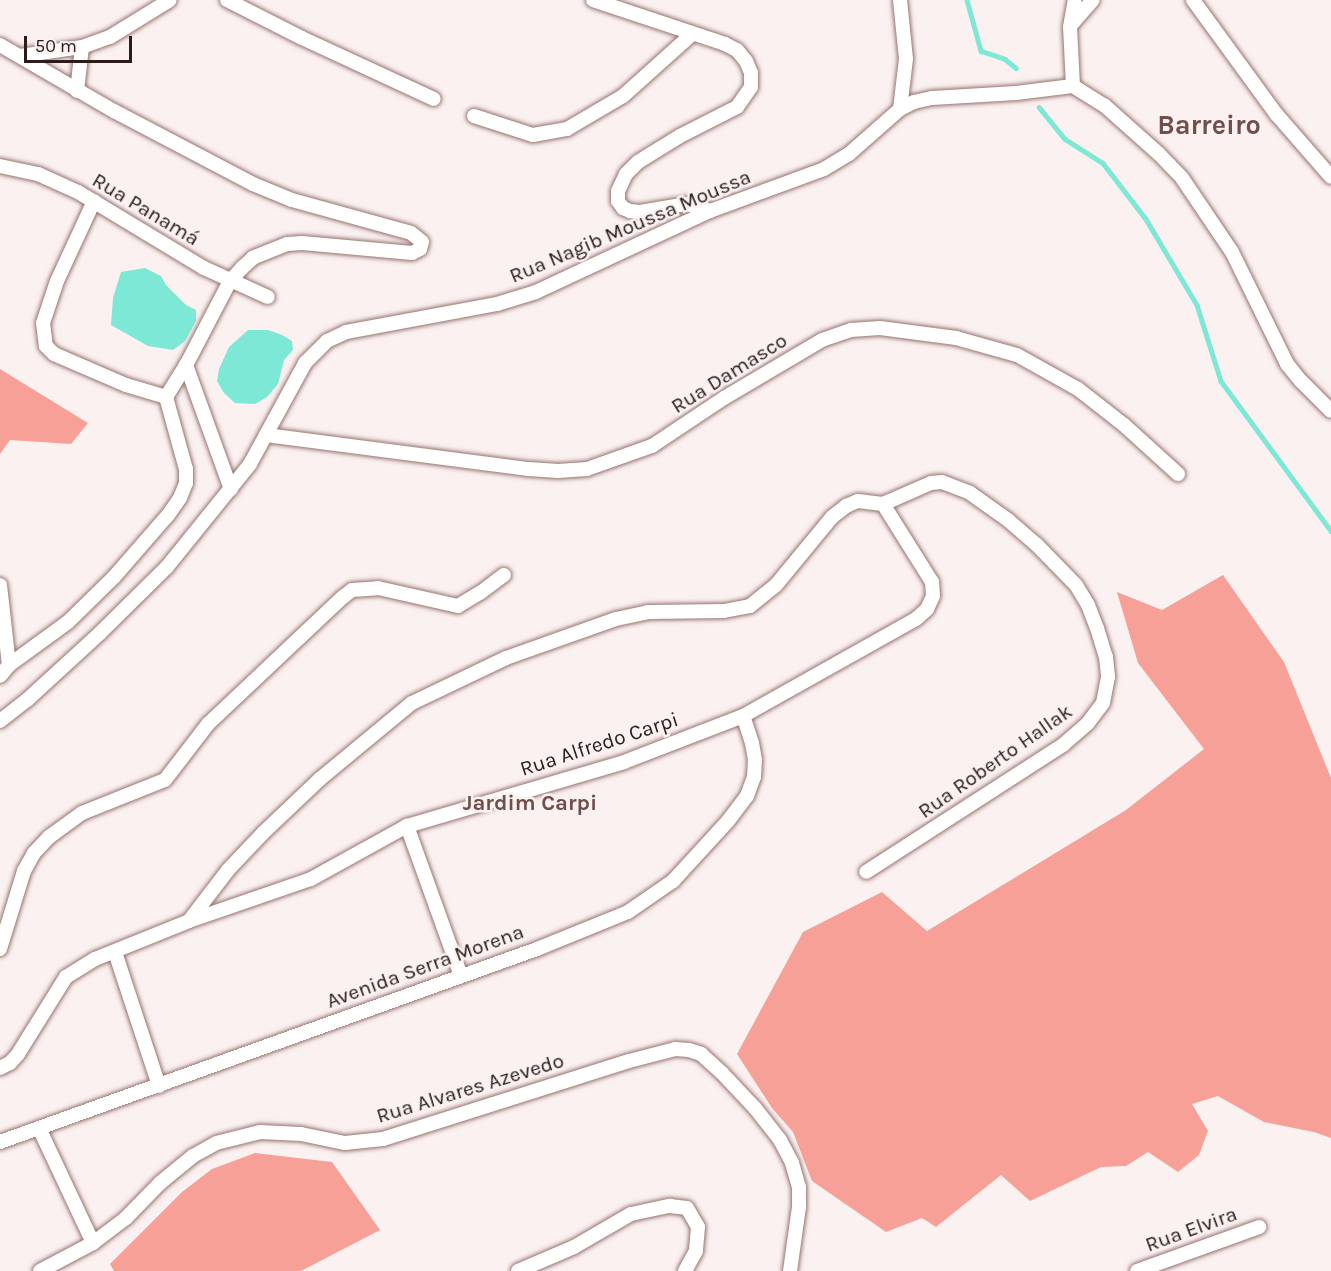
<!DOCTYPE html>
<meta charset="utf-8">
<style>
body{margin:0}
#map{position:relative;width:1331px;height:1271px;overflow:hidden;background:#faf1f0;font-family:Karla,sans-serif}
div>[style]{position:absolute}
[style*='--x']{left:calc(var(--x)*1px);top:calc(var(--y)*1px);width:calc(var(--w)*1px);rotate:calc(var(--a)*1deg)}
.forest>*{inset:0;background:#f6a098}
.water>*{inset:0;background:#7de8d5}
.stream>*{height:4.5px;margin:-2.25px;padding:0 2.25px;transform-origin:2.25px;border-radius:2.25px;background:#7de8d5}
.roads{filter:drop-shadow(0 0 2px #97726e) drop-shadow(0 0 2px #97726e)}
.minor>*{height:14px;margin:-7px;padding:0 7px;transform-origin:7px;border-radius:7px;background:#fff}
span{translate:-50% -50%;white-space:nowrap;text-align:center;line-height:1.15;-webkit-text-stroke:5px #faf1f0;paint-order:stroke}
.street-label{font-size:21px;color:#2b1c1b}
.neighbourhood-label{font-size:22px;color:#704e4a;font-weight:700}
.district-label{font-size:27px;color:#704e4a;font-weight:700}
.scale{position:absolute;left:24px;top:36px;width:108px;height:27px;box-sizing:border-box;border:3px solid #2b1c1b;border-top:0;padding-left:8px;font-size:18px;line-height:21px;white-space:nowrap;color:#2b1c1b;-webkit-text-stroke:4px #faf1f0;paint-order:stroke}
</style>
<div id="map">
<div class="forest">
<i style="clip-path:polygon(0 369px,13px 377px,88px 423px,71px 444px,10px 440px,0 454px)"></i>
<i style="clip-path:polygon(1223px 575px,1284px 662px,1331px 778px,1331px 1138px,1314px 1132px,1264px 1122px,1218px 1096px,1192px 1104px,1208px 1131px,1199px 1155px,1178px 1172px,1148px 1152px,1126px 1166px,1101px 1167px,1030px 1201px,1001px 1175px,936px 1227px,922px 1218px,886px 1232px,812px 1181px,793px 1132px,772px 1108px,737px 1054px,803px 932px,882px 892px,927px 931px,1126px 810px,1204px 749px,1138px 663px,1117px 592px,1162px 610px)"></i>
<i style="clip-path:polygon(255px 1153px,332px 1162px,380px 1230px,301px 1271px,114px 1271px,110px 1264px,182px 1192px,212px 1169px)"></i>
</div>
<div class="water">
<i style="clip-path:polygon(145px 268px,161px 276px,166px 285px,186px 305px,196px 310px,196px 321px,185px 341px,173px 350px,148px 346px,111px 325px,113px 298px,121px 272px)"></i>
<i style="clip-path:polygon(248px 330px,268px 330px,282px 335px,292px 341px,293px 350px,284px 360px,278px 384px,267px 397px,255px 404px,235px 403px,224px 393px,217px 381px,219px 369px,229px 347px)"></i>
</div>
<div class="stream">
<i style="--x:967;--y:0;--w:53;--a:74.6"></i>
<i style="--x:981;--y:51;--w:25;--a:18"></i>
<i style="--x:1005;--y:59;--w:14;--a:39"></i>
<i style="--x:1039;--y:107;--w:41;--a:50.9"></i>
<i style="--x:1065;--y:139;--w:45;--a:32.3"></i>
<i style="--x:1103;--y:163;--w:71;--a:52.5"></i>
<i style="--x:1146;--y:219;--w:100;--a:59.3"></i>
<i style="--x:1197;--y:305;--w:80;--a:72.5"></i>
<i style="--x:1221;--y:381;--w:186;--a:53.7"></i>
</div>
<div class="roads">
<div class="minor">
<i style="--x:227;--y:0;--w:84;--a:26.9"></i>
<i style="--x:302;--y:38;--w:145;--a:24.8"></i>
<i style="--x:593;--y:0;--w:139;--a:18.4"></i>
<i style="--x:725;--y:44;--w:13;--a:27"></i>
<i style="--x:737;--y:50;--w:14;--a:51"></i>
<i style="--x:746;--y:61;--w:13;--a:67"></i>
<i style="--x:751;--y:73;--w:14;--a:90"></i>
<i style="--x:751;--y:87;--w:24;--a:125"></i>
<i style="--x:737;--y:107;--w:64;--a:153"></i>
<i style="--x:680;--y:136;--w:49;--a:148.2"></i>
<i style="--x:638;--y:162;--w:17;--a:135"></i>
<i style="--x:626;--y:174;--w:19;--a:115"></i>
<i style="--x:618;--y:191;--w:10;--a:90"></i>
<i style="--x:618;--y:201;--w:9;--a:54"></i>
<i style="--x:623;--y:208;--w:8;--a:23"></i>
<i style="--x:630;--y:211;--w:10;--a:6"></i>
<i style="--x:640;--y:212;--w:48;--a:-9.7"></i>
<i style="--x:687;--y:204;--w:24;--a:17"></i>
<i style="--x:1193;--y:0;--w:142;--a:53.9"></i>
<i style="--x:1277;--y:115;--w:82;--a:48.9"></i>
<i style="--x:1071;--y:25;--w:33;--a:-49"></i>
<i style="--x:0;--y:45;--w:132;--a:30.1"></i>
<i style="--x:114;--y:111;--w:157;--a:27.7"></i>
<i style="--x:253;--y:184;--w:42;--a:22.3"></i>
<i style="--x:292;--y:200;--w:123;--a:15.5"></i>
<i style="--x:411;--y:233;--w:14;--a:39"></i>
<i style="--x:422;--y:242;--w:7;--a:106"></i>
<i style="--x:420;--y:249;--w:9;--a:153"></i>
<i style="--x:412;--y:253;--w:110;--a:-174.8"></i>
<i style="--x:302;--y:243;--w:15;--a:176"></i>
<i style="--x:287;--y:244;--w:37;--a:158"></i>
<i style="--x:253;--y:258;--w:15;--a:138"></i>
<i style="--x:242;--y:268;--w:18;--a:133"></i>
<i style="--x:230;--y:281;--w:95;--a:117.6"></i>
<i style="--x:186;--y:365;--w:38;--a:122"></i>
<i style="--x:166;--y:397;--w:75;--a:74.5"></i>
<i style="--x:186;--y:469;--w:14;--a:90"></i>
<i style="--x:186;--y:483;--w:16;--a:112"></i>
<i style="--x:180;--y:498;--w:21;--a:125"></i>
<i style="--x:168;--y:515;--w:82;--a:131.1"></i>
<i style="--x:114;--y:577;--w:64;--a:135.6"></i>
<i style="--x:68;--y:622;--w:73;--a:143.9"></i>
<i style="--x:9;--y:665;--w:14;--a:129"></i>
<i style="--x:20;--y:56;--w:63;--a:-8.3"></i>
<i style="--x:82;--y:47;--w:30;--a:-20"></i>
<i style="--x:110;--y:37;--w:70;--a:-31.7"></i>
<i style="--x:1073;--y:86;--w:36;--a:32"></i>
<i style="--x:1104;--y:105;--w:74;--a:41.7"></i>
<i style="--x:1159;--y:154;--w:33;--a:46"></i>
<i style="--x:1182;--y:178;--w:89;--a:56"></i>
<i style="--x:1232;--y:252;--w:125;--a:63.8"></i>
<i style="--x:1287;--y:364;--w:22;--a:51"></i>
<i style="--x:1301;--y:381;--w:42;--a:45"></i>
<i style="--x:1073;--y:86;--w:59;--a:-92.9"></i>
<i style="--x:1070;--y:27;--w:27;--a:-80"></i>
<i style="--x:77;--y:91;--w:44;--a:-83.5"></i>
<i style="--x:900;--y:109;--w:50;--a:-83.2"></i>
<i style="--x:906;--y:59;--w:59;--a:-95.8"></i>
<i style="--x:474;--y:116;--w:62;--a:17.9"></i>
<i style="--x:533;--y:135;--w:35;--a:-10"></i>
<i style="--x:567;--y:129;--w:65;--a:-30.5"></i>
<i style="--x:623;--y:96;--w:93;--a:-41.9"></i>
<i style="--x:0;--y:166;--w:39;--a:12"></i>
<i style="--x:38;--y:174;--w:44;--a:24.2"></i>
<i style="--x:78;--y:192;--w:147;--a:31.1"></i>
<i style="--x:204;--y:268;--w:70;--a:24.4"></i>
<i style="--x:94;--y:201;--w:88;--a:114.8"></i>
<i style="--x:57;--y:281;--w:44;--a:108.4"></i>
<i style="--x:43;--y:323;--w:23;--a:83"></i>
<i style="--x:46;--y:346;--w:11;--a:45"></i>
<i style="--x:54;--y:354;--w:78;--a:23.3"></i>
<i style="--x:126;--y:385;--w:42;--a:16.7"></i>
<i style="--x:186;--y:365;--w:132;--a:70.1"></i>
<i style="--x:266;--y:435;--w:265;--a:7.4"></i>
<i style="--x:529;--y:469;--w:29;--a:4"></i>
<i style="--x:558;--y:471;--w:29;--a:-4"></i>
<i style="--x:587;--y:469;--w:69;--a:-19.5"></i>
<i style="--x:652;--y:446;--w:87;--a:-33.7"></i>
<i style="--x:724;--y:398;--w:114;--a:-30.6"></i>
<i style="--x:822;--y:340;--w:31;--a:-19"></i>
<i style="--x:851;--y:330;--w:29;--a:-4"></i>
<i style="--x:880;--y:328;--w:77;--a:7.5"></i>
<i style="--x:956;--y:338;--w:63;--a:15.6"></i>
<i style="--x:1017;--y:355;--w:70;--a:29.1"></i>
<i style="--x:1078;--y:389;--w:58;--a:38"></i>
<i style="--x:1124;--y:425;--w:73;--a:42.2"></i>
<i style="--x:0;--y:585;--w:81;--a:83.6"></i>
<i style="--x:0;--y:721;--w:34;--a:-38"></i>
<i style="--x:27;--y:700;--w:99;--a:-42.5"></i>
<i style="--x:100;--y:633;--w:94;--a:-44.6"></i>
<i style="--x:167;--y:567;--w:132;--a:-51.1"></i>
<i style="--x:250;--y:464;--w:115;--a:-61.4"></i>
<i style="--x:305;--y:363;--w:31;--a:-45"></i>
<i style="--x:327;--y:341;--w:21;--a:-25"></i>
<i style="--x:346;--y:332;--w:154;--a:-10.5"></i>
<i style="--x:497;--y:304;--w:41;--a:-17.1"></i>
<i style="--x:536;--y:292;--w:192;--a:-25"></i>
<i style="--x:710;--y:211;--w:121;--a:-20.2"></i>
<i style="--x:824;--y:169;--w:29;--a:-31"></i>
<i style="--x:849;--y:154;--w:68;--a:-41.4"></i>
<i style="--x:900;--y:109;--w:16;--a:-27"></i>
<i style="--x:914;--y:102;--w:18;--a:-13"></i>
<i style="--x:932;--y:98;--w:84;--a:-3.4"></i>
<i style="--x:1016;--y:93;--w:57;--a:-7"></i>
<i style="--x:407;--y:826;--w:159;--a:70.2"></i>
<i style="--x:189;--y:921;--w:64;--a:-52.6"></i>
<i style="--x:228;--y:870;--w:51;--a:-46.6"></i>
<i style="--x:263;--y:833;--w:79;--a:-43.5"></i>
<i style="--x:320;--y:779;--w:119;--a:-39.6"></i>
<i style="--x:412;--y:703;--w:104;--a:-25.6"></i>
<i style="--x:506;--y:658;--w:117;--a:-19.5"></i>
<i style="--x:616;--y:619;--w:33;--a:-12"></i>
<i style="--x:648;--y:612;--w:76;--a:-0.8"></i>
<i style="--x:724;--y:611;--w:26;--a:-11"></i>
<i style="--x:750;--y:606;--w:33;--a:-39"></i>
<i style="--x:776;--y:585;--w:88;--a:-50.5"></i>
<i style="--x:832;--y:517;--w:18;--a:-38"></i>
<i style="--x:846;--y:506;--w:13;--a:-23"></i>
<i style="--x:858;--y:501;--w:25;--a:7"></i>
<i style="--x:883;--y:504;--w:52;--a:-23.6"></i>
<i style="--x:931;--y:483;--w:11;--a:-5"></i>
<i style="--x:942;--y:482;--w:30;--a:21"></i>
<i style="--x:970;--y:493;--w:47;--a:35.4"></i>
<i style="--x:1008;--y:520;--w:37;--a:41"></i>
<i style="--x:1036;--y:544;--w:57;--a:45.7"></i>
<i style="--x:1076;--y:585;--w:23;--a:59"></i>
<i style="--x:1088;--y:605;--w:25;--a:69"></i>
<i style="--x:1097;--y:628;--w:30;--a:73"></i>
<i style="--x:1106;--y:657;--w:20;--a:84"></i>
<i style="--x:1108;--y:677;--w:26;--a:101"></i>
<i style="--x:1103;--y:703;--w:26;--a:127"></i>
<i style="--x:1087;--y:724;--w:32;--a:139"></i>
<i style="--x:1063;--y:745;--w:234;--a:147.2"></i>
<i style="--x:0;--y:949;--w:82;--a:-72.9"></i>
<i style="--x:24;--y:871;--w:21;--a:-61"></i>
<i style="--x:34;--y:853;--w:22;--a:-47"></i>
<i style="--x:49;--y:837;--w:41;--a:-36"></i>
<i style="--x:82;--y:813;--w:89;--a:-21.7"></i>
<i style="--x:165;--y:780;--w:71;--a:-52.5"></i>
<i style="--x:208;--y:724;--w:185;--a:-43.3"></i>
<i style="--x:343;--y:597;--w:11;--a:-38"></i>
<i style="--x:352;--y:590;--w:26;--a:-4"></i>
<i style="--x:378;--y:588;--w:82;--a:12.7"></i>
<i style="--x:458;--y:606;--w:26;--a:-31"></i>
<i style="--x:480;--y:593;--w:30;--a:-37"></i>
<i style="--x:115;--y:952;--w:141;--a:71.8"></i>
<i style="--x:0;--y:1068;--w:11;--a:-27"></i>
<i style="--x:10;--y:1063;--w:12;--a:-48"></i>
<i style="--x:18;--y:1054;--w:91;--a:-58.1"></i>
<i style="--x:66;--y:977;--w:34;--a:-32"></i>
<i style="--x:95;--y:959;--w:101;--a:-22"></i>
<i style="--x:189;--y:921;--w:129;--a:-19"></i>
<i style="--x:311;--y:879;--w:110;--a:-28.9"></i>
<i style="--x:407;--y:826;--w:226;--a:-16.4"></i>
<i style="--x:624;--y:762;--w:128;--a:-21.1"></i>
<i style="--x:743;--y:716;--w:198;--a:-29.3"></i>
<i style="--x:916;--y:619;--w:15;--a:-42"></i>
<i style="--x:927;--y:609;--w:14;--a:-65"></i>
<i style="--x:933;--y:596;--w:14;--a:-94"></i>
<i style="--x:932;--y:582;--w:92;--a:-122.1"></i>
<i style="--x:39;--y:1128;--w:127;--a:64.8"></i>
<i style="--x:0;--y:1142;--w:571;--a:-19.77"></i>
<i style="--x:537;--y:949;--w:98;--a:-22.1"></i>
<i style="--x:628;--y:912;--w:55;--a:-34.6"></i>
<i style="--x:673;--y:881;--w:81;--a:-47.5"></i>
<i style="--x:728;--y:821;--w:31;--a:-53"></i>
<i style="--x:747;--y:796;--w:20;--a:-70"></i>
<i style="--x:754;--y:777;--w:17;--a:-87"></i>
<i style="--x:755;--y:760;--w:17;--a:-100"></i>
<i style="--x:752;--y:743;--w:28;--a:-108"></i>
<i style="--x:40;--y:1271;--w:60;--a:-27.8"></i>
<i style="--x:93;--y:1243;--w:41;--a:-37.1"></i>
<i style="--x:126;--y:1218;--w:49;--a:-45.8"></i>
<i style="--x:160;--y:1183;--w:43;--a:-39.3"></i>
<i style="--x:193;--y:1156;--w:26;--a:-29"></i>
<i style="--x:216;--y:1143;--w:45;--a:-14"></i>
<i style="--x:260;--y:1132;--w:41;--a:2.8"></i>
<i style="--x:301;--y:1134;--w:45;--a:11.6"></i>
<i style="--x:345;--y:1143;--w:38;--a:-6"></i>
<i style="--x:383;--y:1139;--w:258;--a:-17.6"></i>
<i style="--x:629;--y:1061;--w:48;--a:-14.6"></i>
<i style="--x:675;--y:1049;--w:14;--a:4"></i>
<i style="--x:689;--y:1050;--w:13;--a:18"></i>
<i style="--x:701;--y:1054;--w:28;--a:42"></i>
<i style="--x:722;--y:1073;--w:48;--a:46.7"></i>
<i style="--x:755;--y:1108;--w:41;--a:52"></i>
<i style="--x:780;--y:1140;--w:26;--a:62"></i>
<i style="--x:792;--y:1163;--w:25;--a:74"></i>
<i style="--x:799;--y:1187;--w:20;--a:90"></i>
<i style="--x:799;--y:1207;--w:65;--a:98"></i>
<i style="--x:518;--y:1271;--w:61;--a:-23.2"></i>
<i style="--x:574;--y:1247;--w:66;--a:-30.1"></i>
<i style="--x:631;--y:1214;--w:40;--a:-12"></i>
<i style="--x:670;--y:1206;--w:17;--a:7"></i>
<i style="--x:687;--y:1208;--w:22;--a:60"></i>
<i style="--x:698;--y:1227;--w:24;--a:95"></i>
<i style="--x:696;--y:1251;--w:23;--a:119"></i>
<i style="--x:1137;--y:1271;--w:130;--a:-19.8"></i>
</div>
</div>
<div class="street-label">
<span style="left:146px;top:209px;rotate:31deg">Rua Panamá</span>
<span style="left:630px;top:226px;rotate:-23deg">Rua Nagib Moussa Moussa</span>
<span style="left:729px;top:373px;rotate:-32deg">Rua Damasco</span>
<span style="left:599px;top:744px;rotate:-18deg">Rua Alfredo Carpi</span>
<span style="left:995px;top:761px;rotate:-35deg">Rua Roberto Hallak</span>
<span style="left:425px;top:966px;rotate:-20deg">Avenida Serra Morena</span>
<span style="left:470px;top:1088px;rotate:-17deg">Rua Alvares Azevedo</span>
<span style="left:1191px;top:1229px;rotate:-20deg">Rua Elvira</span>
</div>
<div class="neighbourhood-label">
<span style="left:530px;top:804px">Jardim Carpi</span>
</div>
<div class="district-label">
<span style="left:1209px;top:126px">Barreiro</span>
</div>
<div class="scale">50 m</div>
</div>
